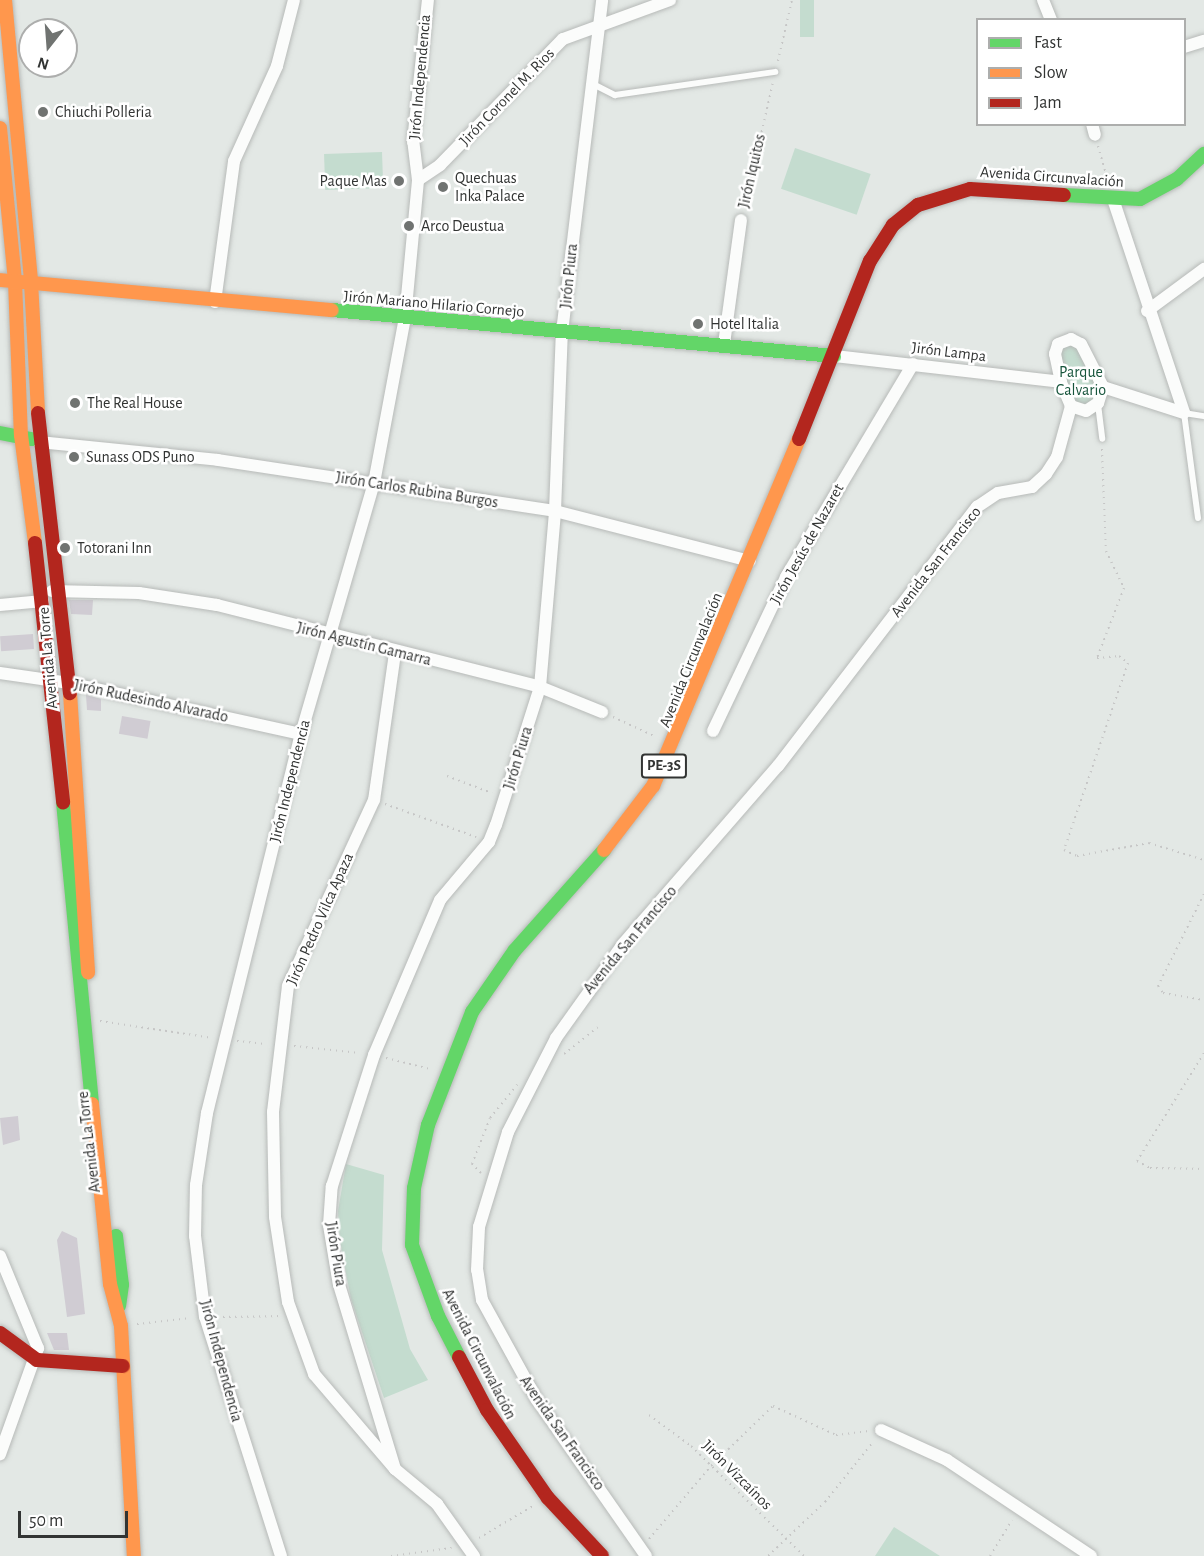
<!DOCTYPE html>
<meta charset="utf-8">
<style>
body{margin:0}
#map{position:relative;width:1204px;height:1556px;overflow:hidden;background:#e3e8e5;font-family:"Alegreya Sans",sans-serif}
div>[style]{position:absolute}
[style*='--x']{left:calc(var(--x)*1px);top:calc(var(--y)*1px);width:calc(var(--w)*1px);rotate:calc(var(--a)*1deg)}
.green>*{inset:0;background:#c4dccf;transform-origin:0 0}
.building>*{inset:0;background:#d0ccd3;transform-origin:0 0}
.path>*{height:2px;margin-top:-1px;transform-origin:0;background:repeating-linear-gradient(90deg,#c6c6c6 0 1.5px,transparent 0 6px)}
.roads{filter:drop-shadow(0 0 2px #b7bab8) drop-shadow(0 0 2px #b7bab8)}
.lane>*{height:6px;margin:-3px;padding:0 3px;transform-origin:3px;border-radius:3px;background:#fbfcfb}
.street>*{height:12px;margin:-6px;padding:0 6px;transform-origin:6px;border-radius:6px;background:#fbfcfb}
.fast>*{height:14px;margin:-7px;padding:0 7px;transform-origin:7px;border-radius:7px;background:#63d668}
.slow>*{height:14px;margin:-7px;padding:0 7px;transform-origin:7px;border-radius:7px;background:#ff974d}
.jam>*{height:14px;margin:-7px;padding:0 7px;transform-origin:7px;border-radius:7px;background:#b3261e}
.dots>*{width:16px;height:16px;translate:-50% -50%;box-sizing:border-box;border:3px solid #fff;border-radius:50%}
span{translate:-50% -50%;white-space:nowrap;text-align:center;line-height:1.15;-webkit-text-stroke:5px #fff;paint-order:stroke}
.shield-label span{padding:2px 4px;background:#fff;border:2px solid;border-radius:4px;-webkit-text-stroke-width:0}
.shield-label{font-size:15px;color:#323433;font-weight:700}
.street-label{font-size:16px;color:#323433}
.poi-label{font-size:16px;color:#323433}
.left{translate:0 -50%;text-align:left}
.right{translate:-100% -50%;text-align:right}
.park-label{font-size:16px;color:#17553c}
.legend{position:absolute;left:976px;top:18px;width:210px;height:108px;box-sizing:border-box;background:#fff;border:2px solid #adaead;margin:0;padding:8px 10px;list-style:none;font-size:18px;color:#323433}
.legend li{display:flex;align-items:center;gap:12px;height:30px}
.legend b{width:30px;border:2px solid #adaead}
.north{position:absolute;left:18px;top:18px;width:60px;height:60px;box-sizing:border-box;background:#fff;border:2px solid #adaead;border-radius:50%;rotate:197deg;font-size:16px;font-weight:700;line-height:24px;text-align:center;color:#323433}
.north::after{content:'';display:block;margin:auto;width:21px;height:27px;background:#707371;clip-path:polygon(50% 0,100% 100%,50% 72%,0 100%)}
.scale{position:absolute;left:18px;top:1511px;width:110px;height:27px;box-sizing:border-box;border:3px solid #323433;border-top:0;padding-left:8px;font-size:18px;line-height:21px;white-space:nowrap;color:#323433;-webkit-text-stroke:4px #fff;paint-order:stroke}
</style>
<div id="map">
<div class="green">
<i style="left:800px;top:0;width:14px;height:37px"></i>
<i style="left:795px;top:148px;width:80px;height:43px;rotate:19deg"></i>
<i style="left:382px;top:152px;width:36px;height:58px;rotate:88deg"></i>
<i style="clip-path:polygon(1059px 344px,1080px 345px,1102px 386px,1086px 410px,1072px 405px,1062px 382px)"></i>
<i style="clip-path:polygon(346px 1164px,384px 1175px,382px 1250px,410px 1349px,428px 1380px,384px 1398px,351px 1299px,340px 1242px,338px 1211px)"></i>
<i style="clip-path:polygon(894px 1527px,940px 1556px,875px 1556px)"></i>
</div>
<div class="building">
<i style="clip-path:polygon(69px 600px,93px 600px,92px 615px,71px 614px)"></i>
<i style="left:33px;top:634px;width:15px;height:33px;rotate:86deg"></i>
<i style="clip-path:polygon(86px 695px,101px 699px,101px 711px,87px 710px)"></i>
<i style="left:122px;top:716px;width:29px;height:18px;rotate:10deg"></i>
<i style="clip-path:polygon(18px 1116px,20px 1140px,3px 1145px,0 1118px)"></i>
<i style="clip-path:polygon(62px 1231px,77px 1238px,85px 1314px,67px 1317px,57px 1240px)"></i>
<i style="clip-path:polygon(47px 1333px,67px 1333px,69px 1350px,54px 1350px)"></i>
</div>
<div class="path">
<i style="--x:778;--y:61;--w:63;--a:-77.1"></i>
<i style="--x:1098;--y:146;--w:33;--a:74"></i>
<i style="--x:744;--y:208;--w:129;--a:-77"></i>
<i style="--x:1102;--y:449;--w:102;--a:87.8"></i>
<i style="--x:1106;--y:551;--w:41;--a:64.1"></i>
<i style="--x:1124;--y:588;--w:75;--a:111.1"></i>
<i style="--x:1097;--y:658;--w:22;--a:-5"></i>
<i style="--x:1119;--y:656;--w:11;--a:38"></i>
<i style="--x:1128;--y:663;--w:198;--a:108.9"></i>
<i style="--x:1064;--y:850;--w:14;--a:25"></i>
<i style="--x:1077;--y:856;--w:73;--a:-10.2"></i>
<i style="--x:1149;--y:843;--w:58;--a:17.2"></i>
<i style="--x:613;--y:717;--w:45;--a:24.9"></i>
<i style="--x:447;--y:776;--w:48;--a:20.7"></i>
<i style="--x:385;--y:804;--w:97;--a:19.9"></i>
<i style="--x:1204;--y:894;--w:103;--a:116.6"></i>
<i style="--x:1158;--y:986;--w:9;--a:54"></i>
<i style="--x:1163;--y:993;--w:42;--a:9.7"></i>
<i style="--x:100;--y:1021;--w:114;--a:8.6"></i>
<i style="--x:237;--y:1041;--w:30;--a:6"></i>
<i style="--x:294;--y:1046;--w:66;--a:6.1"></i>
<i style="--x:1204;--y:1053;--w:127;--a:121.8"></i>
<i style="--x:1137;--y:1161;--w:15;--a:28"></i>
<i style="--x:1150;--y:1168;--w:54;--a:1.1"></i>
<i style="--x:564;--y:1054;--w:43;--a:-38.5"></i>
<i style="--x:386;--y:1058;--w:45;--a:14"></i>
<i style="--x:481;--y:1173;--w:13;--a:-135"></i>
<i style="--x:472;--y:1164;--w:49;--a:-68.6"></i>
<i style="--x:490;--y:1118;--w:43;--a:-50.7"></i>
<i style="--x:217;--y:1317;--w:64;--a:-0.9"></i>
<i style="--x:137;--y:1324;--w:54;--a:-6.3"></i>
<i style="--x:649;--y:1415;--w:52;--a:36.4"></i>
<i style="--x:691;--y:1446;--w:158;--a:44.2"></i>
<i style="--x:479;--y:1538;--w:63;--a:-30.7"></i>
<i style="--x:649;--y:1539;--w:96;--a:-49.7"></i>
<i style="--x:711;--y:1466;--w:86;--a:-44.1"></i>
<i style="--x:773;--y:1406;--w:69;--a:24.7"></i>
<i style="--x:836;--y:1435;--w:33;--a:-7"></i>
<i style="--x:391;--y:1556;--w:61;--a:-7.6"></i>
<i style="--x:768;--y:1556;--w:79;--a:-43.5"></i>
<i style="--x:825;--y:1502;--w:77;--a:-51.3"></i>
<i style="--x:990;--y:1556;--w:42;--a:-58.6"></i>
</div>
<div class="roads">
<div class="lane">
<i style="--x:591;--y:83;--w:27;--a:27"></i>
<i style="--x:615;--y:95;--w:162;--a:-8.2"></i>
<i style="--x:1098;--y:404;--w:35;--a:83"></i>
<i style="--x:1198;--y:518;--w:106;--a:-97.6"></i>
<i style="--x:1184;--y:413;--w:20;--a:9"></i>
</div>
<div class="street">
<i style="--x:1043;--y:0;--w:22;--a:68"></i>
<i style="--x:1184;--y:47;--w:21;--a:-17"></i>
<i style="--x:1092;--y:124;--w:11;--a:75"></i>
<i style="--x:418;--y:180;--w:27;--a:-34"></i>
<i style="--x:440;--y:165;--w:176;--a:-45.7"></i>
<i style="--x:563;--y:39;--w:114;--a:-20"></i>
<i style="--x:1113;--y:199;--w:225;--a:71.6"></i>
<i style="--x:215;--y:302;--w:142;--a:-82.3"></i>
<i style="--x:234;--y:161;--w:104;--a:-65.6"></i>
<i style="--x:277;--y:66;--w:68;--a:-75.6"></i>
<i style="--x:1147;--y:311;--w:71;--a:-36.4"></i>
<i style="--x:1071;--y:339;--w:11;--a:27"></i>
<i style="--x:1081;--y:344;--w:48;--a:62.9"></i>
<i style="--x:1103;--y:387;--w:17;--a:107"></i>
<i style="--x:1098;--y:403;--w:14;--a:146"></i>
<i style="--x:1086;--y:411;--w:16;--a:-162"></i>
<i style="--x:1071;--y:406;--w:26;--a:-113"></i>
<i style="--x:1061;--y:382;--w:29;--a:-102"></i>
<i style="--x:1055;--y:354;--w:10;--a:-73"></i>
<i style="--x:1058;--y:344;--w:14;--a:-21"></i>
<i style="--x:724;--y:344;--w:125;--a:-82.2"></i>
<i style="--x:834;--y:356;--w:228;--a:6.5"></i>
<i style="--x:1103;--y:387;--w:85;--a:17.8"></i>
<i style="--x:39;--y:442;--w:180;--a:5.7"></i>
<i style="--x:218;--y:460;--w:341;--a:8.6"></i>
<i style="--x:555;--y:511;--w:201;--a:14.4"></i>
<i style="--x:52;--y:591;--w:87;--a:1.3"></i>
<i style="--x:139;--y:593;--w:79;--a:8.7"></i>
<i style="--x:217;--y:605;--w:333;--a:14.2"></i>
<i style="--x:540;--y:687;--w:67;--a:22"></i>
<i style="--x:0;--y:605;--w:43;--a:-5.3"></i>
<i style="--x:395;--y:653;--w:148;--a:98.1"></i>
<i style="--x:374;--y:800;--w:205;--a:114.8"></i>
<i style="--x:288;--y:986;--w:127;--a:96.8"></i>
<i style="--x:273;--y:1112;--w:105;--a:88.9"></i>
<i style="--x:275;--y:1217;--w:86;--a:81.3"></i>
<i style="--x:288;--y:1302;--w:77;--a:70.1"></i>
<i style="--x:314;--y:1374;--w:125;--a:49.5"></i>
<i style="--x:395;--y:1469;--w:55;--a:39.8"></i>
<i style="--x:437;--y:1504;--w:64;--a:54.6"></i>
<i style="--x:0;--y:673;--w:70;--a:8.2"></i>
<i style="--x:69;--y:683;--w:238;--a:12.4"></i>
<i style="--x:713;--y:731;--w:170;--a:-64.6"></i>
<i style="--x:786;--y:577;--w:248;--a:-59.2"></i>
<i style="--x:0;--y:1256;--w:100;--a:67.6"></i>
<i style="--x:38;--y:1348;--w:113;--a:109.7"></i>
<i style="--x:881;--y:1430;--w:72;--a:24.4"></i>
<i style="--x:947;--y:1460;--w:173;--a:33.7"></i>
<i style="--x:395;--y:1469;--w:192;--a:-106.9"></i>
<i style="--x:339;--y:1285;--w:61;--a:-99.5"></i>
<i style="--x:329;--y:1225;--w:39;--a:-86"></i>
<i style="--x:332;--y:1186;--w:138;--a:-72.2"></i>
<i style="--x:374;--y:1055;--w:168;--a:-66.9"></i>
<i style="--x:440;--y:900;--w:76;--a:-49.8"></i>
<i style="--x:489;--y:842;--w:18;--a:-68"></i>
<i style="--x:496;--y:825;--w:145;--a:-72.3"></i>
<i style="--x:540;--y:687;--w:177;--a:-85.1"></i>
<i style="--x:555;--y:511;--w:179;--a:-87.8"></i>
<i style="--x:562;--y:332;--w:334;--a:-83.1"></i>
<i style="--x:281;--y:1556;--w:251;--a:-107.6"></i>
<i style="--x:205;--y:1317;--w:82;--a:-97"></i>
<i style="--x:195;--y:1236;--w:51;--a:-88.9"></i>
<i style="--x:196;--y:1185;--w:73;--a:-81.3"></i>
<i style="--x:207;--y:1113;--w:390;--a:-76.1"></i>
<i style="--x:301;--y:734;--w:261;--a:-73.8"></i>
<i style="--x:374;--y:483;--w:168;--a:-79.4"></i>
<i style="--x:405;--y:318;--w:139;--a:-84.6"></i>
<i style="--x:418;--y:180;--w:38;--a:-97"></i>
<i style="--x:413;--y:142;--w:143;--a:-84"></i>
<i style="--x:646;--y:1556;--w:190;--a:-124.9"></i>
<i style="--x:537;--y:1400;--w:114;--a:-118.8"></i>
<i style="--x:482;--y:1300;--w:30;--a:-99"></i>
<i style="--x:477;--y:1270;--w:43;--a:-87.3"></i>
<i style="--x:479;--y:1227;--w:99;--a:-73"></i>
<i style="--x:508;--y:1132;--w:106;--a:-62.9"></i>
<i style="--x:556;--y:1038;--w:115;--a:-54.5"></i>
<i style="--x:623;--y:944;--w:236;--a:-49"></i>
<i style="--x:778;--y:766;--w:327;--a:-52.5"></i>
<i style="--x:977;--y:507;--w:25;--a:-34"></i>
<i style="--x:998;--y:493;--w:35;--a:-10"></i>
<i style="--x:1032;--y:487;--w:19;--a:-43"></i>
<i style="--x:1046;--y:474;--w:20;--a:-57"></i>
<i style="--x:1057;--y:457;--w:53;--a:-74.6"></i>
</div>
<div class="fast">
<i style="--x:1064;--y:195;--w:76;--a:3"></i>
<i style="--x:1140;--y:199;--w:42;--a:-28.4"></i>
<i style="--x:1177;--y:179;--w:37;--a:-43"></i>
<i style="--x:332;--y:310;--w:504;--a:5.24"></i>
<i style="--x:0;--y:433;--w:32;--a:11"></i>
<i style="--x:63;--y:802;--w:303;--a:84.5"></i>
<i style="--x:116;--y:1236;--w:49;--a:83"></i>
<i style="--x:122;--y:1285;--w:21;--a:98"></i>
<i style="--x:459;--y:1357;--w:46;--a:-117.1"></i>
<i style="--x:438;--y:1316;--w:76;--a:-110.1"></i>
<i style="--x:412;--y:1245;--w:57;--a:-88"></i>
<i style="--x:414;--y:1188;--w:65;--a:-77.5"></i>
<i style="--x:428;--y:1125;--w:121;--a:-68.7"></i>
<i style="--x:472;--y:1012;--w:75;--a:-55.3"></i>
<i style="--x:515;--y:950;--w:134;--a:-48.3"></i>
</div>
<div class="slow">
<i style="--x:5;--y:0;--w:283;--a:84.7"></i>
<i style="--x:31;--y:282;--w:131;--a:86.9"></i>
<i style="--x:0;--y:128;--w:154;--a:84.4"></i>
<i style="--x:15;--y:281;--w:154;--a:87.8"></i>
<i style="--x:21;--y:435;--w:109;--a:82.6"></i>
<i style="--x:0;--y:280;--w:333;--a:5.2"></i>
<i style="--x:70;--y:693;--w:280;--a:86.3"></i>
<i style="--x:604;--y:850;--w:81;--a:-52.6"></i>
<i style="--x:653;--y:786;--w:376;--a:-67.2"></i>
<i style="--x:92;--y:1104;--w:181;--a:84.3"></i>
<i style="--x:110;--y:1284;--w:43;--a:75.3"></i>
<i style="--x:121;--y:1326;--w:230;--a:86.8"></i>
</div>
<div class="jam">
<i style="--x:38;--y:413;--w:282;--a:83.5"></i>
<i style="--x:799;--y:439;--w:192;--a:-68.3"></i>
<i style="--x:870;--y:261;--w:43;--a:-57.4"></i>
<i style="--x:893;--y:225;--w:32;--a:-39"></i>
<i style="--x:918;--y:205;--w:54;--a:-17.1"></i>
<i style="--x:970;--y:189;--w:94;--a:3.7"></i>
<i style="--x:35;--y:543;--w:261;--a:83.8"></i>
<i style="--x:0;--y:1333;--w:46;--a:36.1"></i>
<i style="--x:37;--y:1360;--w:86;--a:4"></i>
<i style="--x:459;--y:1357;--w:60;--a:62.2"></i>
<i style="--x:487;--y:1410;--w:107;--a:55.3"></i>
<i style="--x:548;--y:1498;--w:79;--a:47"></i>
</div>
</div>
<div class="dots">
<i style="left:43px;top:112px;background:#707371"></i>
<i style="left:399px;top:181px;background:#707371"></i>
<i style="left:443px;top:187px;background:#707371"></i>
<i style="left:409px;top:226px;background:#707371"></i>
<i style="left:698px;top:324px;background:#707371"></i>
<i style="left:75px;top:403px;background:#707371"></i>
<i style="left:74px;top:457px;background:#707371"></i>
<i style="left:65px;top:548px;background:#707371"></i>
</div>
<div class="shield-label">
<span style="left:664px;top:766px">PE-3S</span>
</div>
<div class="street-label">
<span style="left:420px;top:77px;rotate:-85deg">Jirón Independencia</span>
<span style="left:507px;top:97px;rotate:-46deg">Jirón Coronel M. Rios</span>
<span style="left:752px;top:171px;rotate:-77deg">Jirón Iquitos</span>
<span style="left:1052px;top:177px;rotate:4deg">Avenida Circunvalación</span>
<span style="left:569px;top:276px;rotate:-84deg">Jirón Piura</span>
<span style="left:434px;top:304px;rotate:5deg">Jirón Mariano Hilario Cornejo</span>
<span style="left:949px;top:352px;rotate:7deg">Jirón Lampa</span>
<span style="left:417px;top:490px;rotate:9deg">Jirón Carlos Rubina Burgos</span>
<span style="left:807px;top:544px;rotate:-61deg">Jirón Jesús de Nazaret</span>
<span style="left:936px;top:562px;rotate:-52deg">Avenida San Francisco</span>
<span style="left:364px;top:644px;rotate:14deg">Jirón Agustín Gamarra</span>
<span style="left:48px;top:658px;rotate:-95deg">Avenida La Torre</span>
<span style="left:691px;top:660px;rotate:-68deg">Avenida Circunvalación</span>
<span style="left:151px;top:701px;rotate:12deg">Jirón Rudesindo Alvarado</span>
<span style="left:518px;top:758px;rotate:-73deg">Jirón Piura</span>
<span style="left:290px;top:781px;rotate:-76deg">Jirón Independencia</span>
<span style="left:320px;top:919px;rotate:-66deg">Jirón Pedro Vilca Apaza</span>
<span style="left:630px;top:940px;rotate:-50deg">Avenida San Francisco</span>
<span style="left:89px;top:1142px;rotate:-97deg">Avenida La Torre</span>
<span style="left:336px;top:1254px;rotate:81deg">Jirón Piura</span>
<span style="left:479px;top:1354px;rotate:63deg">Avenida Circunvalación</span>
<span style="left:221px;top:1361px;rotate:75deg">Jirón Independencia</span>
<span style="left:562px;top:1433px;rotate:55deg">Avenida San Francisco</span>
<span style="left:737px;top:1475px;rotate:45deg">Jirón Vizcaínos</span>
</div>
<div class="poi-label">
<span class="left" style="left:55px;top:112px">Chiuchi Polleria</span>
<span class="left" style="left:455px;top:187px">Quechuas<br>Inka Palace</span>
<span class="right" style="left:387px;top:181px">Paque Mas</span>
<span class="left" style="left:421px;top:226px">Arco Deustua</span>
<span class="left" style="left:710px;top:324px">Hotel Italia</span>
<span class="left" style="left:87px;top:403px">The Real House</span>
<span class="left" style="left:86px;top:457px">Sunass ODS Puno</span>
<span class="left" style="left:77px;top:548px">Totorani Inn</span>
</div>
<div class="park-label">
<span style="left:1081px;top:381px">Parque<br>Calvario</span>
</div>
<ul class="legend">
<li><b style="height:8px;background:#63d668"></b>Fast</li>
<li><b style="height:8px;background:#ff974d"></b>Slow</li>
<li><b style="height:8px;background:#b3261e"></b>Jam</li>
</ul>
<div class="north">N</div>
<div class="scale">50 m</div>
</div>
